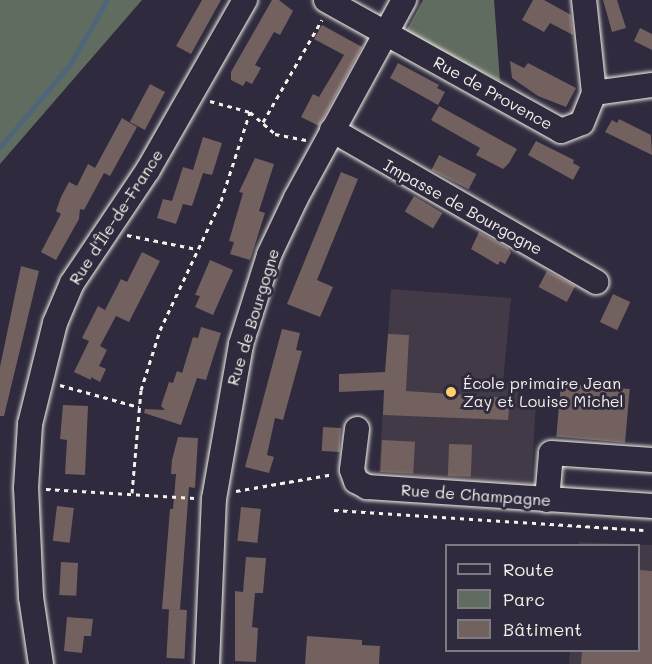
<!DOCTYPE html>
<meta charset="utf-8">
<style>
body{margin:0}
#map{position:relative;width:652px;height:664px;overflow:hidden;background:#2f2a3d;font-family:Mali,sans-serif}
div>[style]{position:absolute}
[style*='--x']{left:calc(var(--x)*1px);top:calc(var(--y)*1px);width:calc(var(--w)*1px);rotate:calc(var(--a)*1deg)}
.built>*{inset:0;background:#433a48}
.green>*{inset:0;background:#616c60}
.stream>*{height:5px;margin:-2.5px;padding:0 2.5px;transform-origin:2.5px;border-radius:2.5px;background:#4f667a}
.building>*{inset:0;background:#736160;transform-origin:0 0}
.path>*{height:3px;margin-top:-1.5px;transform-origin:0;background:repeating-linear-gradient(90deg,#f4f1e8 0 4.5px,transparent 0 9px)}
.roads{filter:drop-shadow(0 0 2px #f4f1e8) drop-shadow(0 0 2px #f4f1e8)}
.minor>*{height:24px;margin:-12px;padding:0 12px;transform-origin:12px;border-radius:12px;background:#2f2a3d}
.dots>*{width:16px;height:16px;translate:-50% -50%;box-sizing:border-box;border:3px solid #2f2a3d;border-radius:50%}
span{translate:-50% -50%;white-space:nowrap;text-align:center;line-height:1.15;-webkit-text-stroke:6px #2f2a3d;paint-order:stroke}
.street-label{font-size:16px;color:#f4f1e8}
.poi-label{font-size:16px;color:#f4f1e8}
.left{translate:0 -50%;text-align:left}
.legend{position:absolute;left:445px;top:544px;width:195px;height:108px;box-sizing:border-box;background:#2f2a3d;border:2px solid #7e7a81;margin:0;padding:8px 10px;list-style:none;font-size:18px;color:#f4f1e8}
.legend li{display:flex;align-items:center;gap:12px;height:30px}
.legend b{width:30px;border:2px solid #7e7a81}
</style>
<div id="map">
<div class="built">
<i style="clip-path:polygon(391px 289px,511px 298px,503px 382px,519px 384px,518px 399px,536px 400px,531px 487px,379px 472px)"></i>
<i style="clip-path:polygon(579px 542px,652px 545px,652px 664px,569px 664px,570px 651px,638px 650px,638px 546px,579px 545px)"></i>
</div>
<div class="green">
<i style="clip-path:polygon(0 0,142px 0,0 164px)"></i>
<i style="clip-path:polygon(423px 0,494px 0,500px 81px,405px 33px)"></i>
</div>
<div class="stream">
<i style="--x:0;--y:147;--w:110;--a:-49.8"></i>
<i style="--x:71;--y:63;--w:73;--a:-60.3"></i>
</div>
<div class="building">
<i style="clip-path:polygon(202px 0,221px 0,191px 54px,176px 46px)"></i>
<i style="clip-path:polygon(272px 0,279px 0,293px 11px,280px 35px,274px 32px,255px 65px,261px 68px,252px 84px,246px 81px,243px 86px,231px 80px,231px 72px)"></i>
<i style="clip-path:polygon(533px 0,544px 0,571px 15px,573px 35px,550px 23px,544px 32px,522px 20px)"></i>
<i style="clip-path:polygon(603px 0,617px 0,626px 28px,612px 32px)"></i>
<i style="clip-path:polygon(322px 25px,362px 47px,319px 126px,301px 117px,313px 94px,319px 97px,344px 55px,314px 39px)"></i>
<i style="clip-path:polygon(640px 28px,652px 34px,652px 50px,634px 41px)"></i>
<i style="clip-path:polygon(510px 61px,524px 68px,528px 63px,576px 88px,566px 107px,538px 96px,512px 78px)"></i>
<i style="clip-path:polygon(398px 63px,439px 85px,437px 88px,445px 92px,438px 105px,390px 78px)"></i>
<i style="left:150px;top:84px;width:17px;height:43px;rotate:28deg"></i>
<i style="clip-path:polygon(439px 106px,517px 149px,509px 163px,503px 169px,476px 155px,480px 148px,431px 120px)"></i>
<i style="clip-path:polygon(122px 118px,137px 127px,110px 176px,104px 173px,84px 210px,80px 209px,79px 219px,56px 260px,41px 252px,61px 214px,56px 211px,61px 197px,69px 182px,77px 186px,88px 164px,95px 168px)"></i>
<i style="clip-path:polygon(619px 119px,651px 135px,652px 155px,605px 132px,612px 120px,617px 123px)"></i>
<i style="clip-path:polygon(203px 137px,222px 143px,212px 175px,203px 173px,192px 206px,183px 204px,176px 224px,157px 218px,163px 199px,172px 201px,183px 167px,193px 170px)"></i>
<i style="clip-path:polygon(536px 141px,574px 160px,573px 163px,580px 167px,573px 180px,528px 155px)"></i>
<i style="left:439px;top:155px;width:42px;height:17px;rotate:27deg"></i>
<i style="clip-path:polygon(255px 158px,274px 164px,259px 211px,265px 213px,250px 260px,230px 254px,234px 242px,229px 241px,243px 193px,239px 192px)"></i>
<i style="clip-path:polygon(341px 172px,358px 179px,317px 280px,333px 287px,320px 317px,287px 304px)"></i>
<i style="left:414px;top:196px;width:33px;height:18px;rotate:31deg"></i>
<i style="clip-path:polygon(479px 232px,508px 248px,511px 253px,505px 264px,500px 261px,498px 265px,471px 249px)"></i>
<i style="clip-path:polygon(142px 252px,160px 261px,129px 322px,116px 316px,100px 346px,107px 350px,99px 366px,106px 369px,100px 382px,91px 377px,91px 380px,74px 372px,89px 341px,82px 338px,98px 306px,105px 310px,121px 279px,127px 282px)"></i>
<i style="clip-path:polygon(210px 260px,233px 270px,213px 315px,195px 307px,200px 296px,195px 295px)"></i>
<i style="clip-path:polygon(21px 266px,39px 271px,4px 416px,0 416px,0 367px)"></i>
<i style="left:547px;top:271px;width:32px;height:18px;rotate:28deg"></i>
<i style="left:613px;top:294px;width:19px;height:31px;rotate:25deg"></i>
<i style="clip-path:polygon(201px 327px,221px 333px,206px 380px,197px 378px,181px 425px,144px 413px,145px 409px,165px 410px,161px 406px,169px 382px,173px 383px,177px 371px,182px 373px,193px 337px,198px 338px)"></i>
<i style="clip-path:polygon(282px 329px,300px 333px,296px 350px,302px 351px,283px 420px,275px 418px,267px 455px,274px 457px,269px 473px,245px 467px)"></i>
<i style="clip-path:polygon(388px 334px,409px 335px,406px 391px,510px 398px,508px 420px,383px 415px,384px 390px,339px 392px,339px 374px,385px 372px)"></i>
<i style="left:561px;top:383px;width:69px;height:54px;rotate:5deg"></i>
<i style="clip-path:polygon(63px 405px,88px 406px,85px 475px,65px 474px,67px 440px,60px 439px)"></i>
<i style="left:323px;top:427px;width:18px;height:24px;rotate:3deg"></i>
<i style="clip-path:polygon(178px 437px,198px 438px,195px 488px,189px 487px,180px 610px,162px 609px,170px 509px,173px 509px,176px 474px,171px 474px,172px 460px)"></i>
<i style="left:382px;top:440px;width:33px;height:32px;rotate:3deg"></i>
<i style="left:449px;top:444px;width:23px;height:32px;rotate:2deg"></i>
<i style="left:57px;top:506px;width:17px;height:35px;rotate:7deg"></i>
<i style="left:241px;top:507px;width:20px;height:34px;rotate:6deg"></i>
<i style="clip-path:polygon(246px 557px,266px 558px,263px 593px,255px 593px,252px 627px,258px 628px,256px 662px,235px 661px,235px 591px,243px 592px)"></i>
<i style="left:61px;top:562px;width:17px;height:33px;rotate:3deg"></i>
<i style="clip-path:polygon(639px 570px,652px 571px,652px 664px,581px 664px,582px 651px,639px 651px)"></i>
<i style="left:169px;top:609px;width:18px;height:49px;rotate:3deg"></i>
<i style="clip-path:polygon(67px 617px,93px 619px,91px 636px,84px 636px,82px 653px,64px 651px)"></i>
<i style="clip-path:polygon(307px 636px,362px 640px,362px 645px,380px 646px,379px 664px,305px 664px)"></i>
</div>
<div class="path">
<i style="--x:210;--y:101;--w:41;--a:15.4"></i>
<i style="--x:250;--y:112;--w:33;--a:41"></i>
<i style="--x:275;--y:134;--w:33;--a:11"></i>
<i style="--x:263;--y:122;--w:118;--a:-60"></i>
<i style="--x:127;--y:235;--w:71;--a:11.3"></i>
<i style="--x:60;--y:385;--w:82;--a:15.6"></i>
<i style="--x:46;--y:489;--w:149;--a:3.5"></i>
<i style="--x:236;--y:491;--w:98;--a:-9.9"></i>
<i style="--x:132;--y:493;--w:103;--a:-85"></i>
<i style="--x:141;--y:390;--w:63;--a:-72.4"></i>
<i style="--x:160;--y:330;--w:143;--a:-64.7"></i>
<i style="--x:221;--y:201;--w:94;--a:-72"></i>
<i style="--x:334;--y:510;--w:310;--a:3.7"></i>
</div>
<div class="roads">
<div class="minor">
<i style="--x:326;--y:0;--w:269;--a:29.1"></i>
<i style="--x:561;--y:131;--w:22;--a:-21"></i>
<i style="--x:582;--y:123;--w:32;--a:-68"></i>
<i style="--x:594;--y:93;--w:94;--a:-96.1"></i>
<i style="--x:594;--y:93;--w:59;--a:-7.9"></i>
<i style="--x:332;--y:130;--w:305;--a:29.9"></i>
<i style="--x:357;--y:429;--w:41;--a:97"></i>
<i style="--x:352;--y:470;--w:12;--a:70"></i>
<i style="--x:356;--y:481;--w:13;--a:29"></i>
<i style="--x:367;--y:487;--w:286;--a:3.8"></i>
<i style="--x:547;--y:500;--w:47;--a:-85.1"></i>
<i style="--x:551;--y:453;--w:101;--a:4"></i>
<i style="--x:41;--y:664;--w:68;--a:-98.5"></i>
<i style="--x:31;--y:597;--w:109;--a:-92.6"></i>
<i style="--x:26;--y:488;--w:64;--a:-86.4"></i>
<i style="--x:30;--y:424;--w:104;--a:-76.1"></i>
<i style="--x:55;--y:323;--w:43;--a:-67"></i>
<i style="--x:72;--y:283;--w:136;--a:-56.1"></i>
<i style="--x:148;--y:170;--w:196;--a:-60.3"></i>
<i style="--x:207;--y:664;--w:165;--a:-87.6"></i>
<i style="--x:214;--y:499;--w:157;--a:-80.1"></i>
<i style="--x:241;--y:344;--w:93;--a:-72.5"></i>
<i style="--x:269;--y:255;--w:63;--a:-64.7"></i>
<i style="--x:296;--y:198;--w:226;--a:-61.4"></i>
</div>
</div>
<div class="dots">
<i style="left:451px;top:392px;background:#ffd166"></i>
</div>
<div class="street-label">
<span style="left:493px;top:93px;rotate:29deg">Rue de Provence</span>
<span style="left:463px;top:207px;rotate:29deg">Impasse de Bourgogne</span>
<span style="left:116px;top:217px;rotate:-57deg">Rue d'Île-de-France</span>
<span style="left:253px;top:317px;rotate:-73deg">Rue de Bourgogne</span>
<span style="left:476px;top:495px;rotate:4deg">Rue de Champagne</span>
</div>
<div class="poi-label">
<span class="left" style="left:463px;top:392px">École primaire Jean<br>Zay et Louise Michel</span>
</div>
<ul class="legend">
<li><b style="height:8px;background:#2f2a3d"></b>Route</li>
<li><b style="height:16px;background:#616c60"></b>Parc</li>
<li><b style="height:16px;background:#736160"></b>Bâtiment</li>
</ul>
</div>
